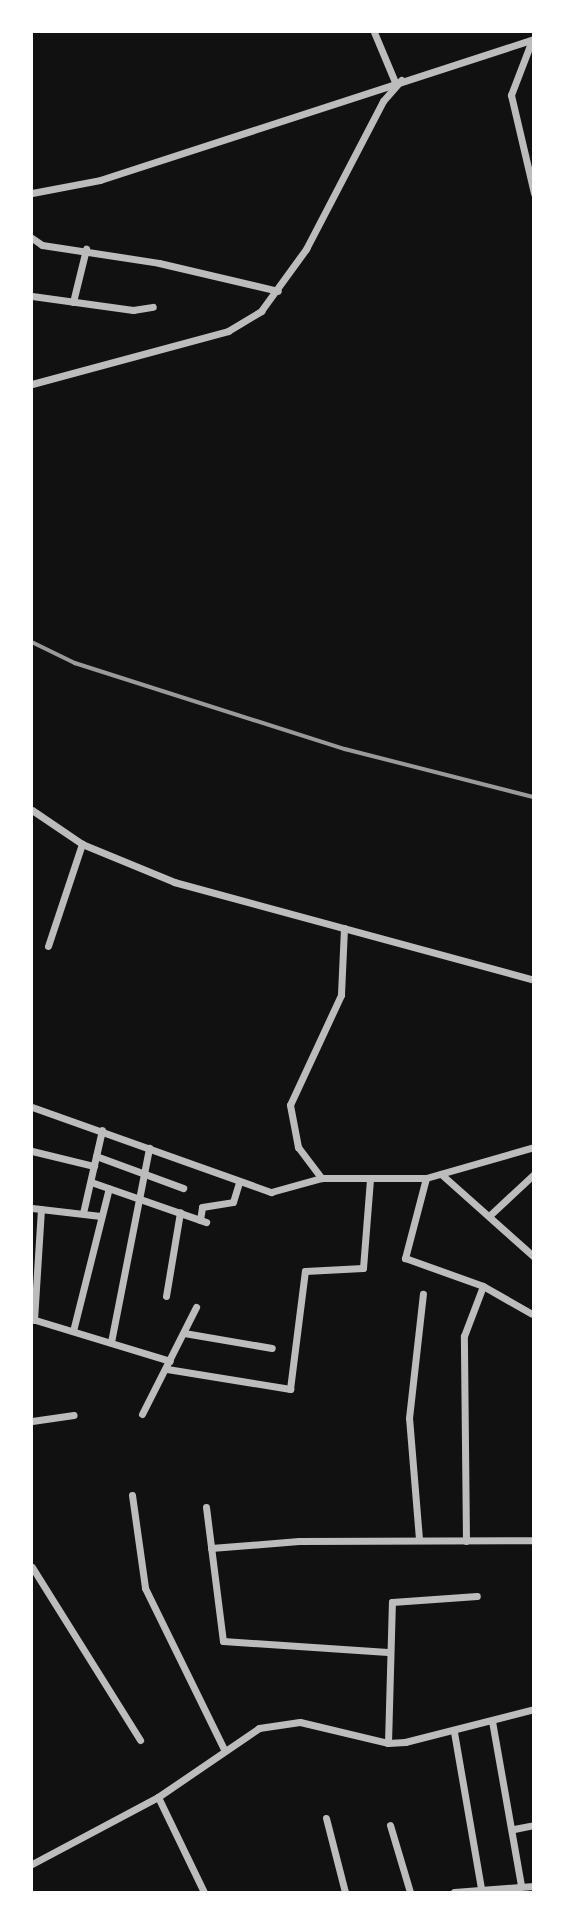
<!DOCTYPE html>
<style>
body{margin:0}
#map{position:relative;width:565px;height:1924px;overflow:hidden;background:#111;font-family:"Work Sans",sans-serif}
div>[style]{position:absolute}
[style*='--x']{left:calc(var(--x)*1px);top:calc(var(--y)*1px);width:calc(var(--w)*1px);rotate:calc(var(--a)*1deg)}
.minor>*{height:7px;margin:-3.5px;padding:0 3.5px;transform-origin:3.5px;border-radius:3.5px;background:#bcbcbc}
.rail>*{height:3.5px;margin:-1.75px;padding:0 1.75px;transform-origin:1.75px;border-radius:1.75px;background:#9a9a9a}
span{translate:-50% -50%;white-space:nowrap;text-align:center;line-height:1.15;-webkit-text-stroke:6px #fff;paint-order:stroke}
.frame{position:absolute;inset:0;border:33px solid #fff;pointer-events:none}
</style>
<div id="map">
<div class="minor">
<i style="--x:374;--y:32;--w:54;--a:67.2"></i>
<i style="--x:532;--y:40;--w:59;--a:110.9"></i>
<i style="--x:511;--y:95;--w:101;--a:76.8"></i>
<i style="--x:32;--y:193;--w:69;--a:-10.8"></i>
<i style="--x:100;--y:180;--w:456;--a:-18"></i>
<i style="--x:32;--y:238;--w:12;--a:35"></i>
<i style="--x:42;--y:245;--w:118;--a:8.7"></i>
<i style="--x:159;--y:263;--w:122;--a:13.2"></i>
<i style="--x:32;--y:296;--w:102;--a:7.9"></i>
<i style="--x:133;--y:310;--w:20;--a:-9"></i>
<i style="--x:73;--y:302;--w:55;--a:-76.2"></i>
<i style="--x:32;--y:384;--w:203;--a:-15.1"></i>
<i style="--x:228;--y:331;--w:39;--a:-31"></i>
<i style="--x:261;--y:311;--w:77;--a:-54"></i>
<i style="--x:306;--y:249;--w:167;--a:-62.5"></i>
<i style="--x:383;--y:101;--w:28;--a:-49"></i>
<i style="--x:32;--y:810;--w:60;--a:34.2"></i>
<i style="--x:82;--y:844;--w:100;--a:22.4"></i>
<i style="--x:174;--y:882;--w:373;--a:15.2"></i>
<i style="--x:344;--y:928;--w:67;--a:92.6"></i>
<i style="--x:341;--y:995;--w:121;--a:114.9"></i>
<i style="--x:290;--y:1105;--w:43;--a:79.2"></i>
<i style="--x:298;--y:1147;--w:39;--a:53"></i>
<i style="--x:321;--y:1178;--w:105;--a:0"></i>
<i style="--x:426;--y:1178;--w:112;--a:-16"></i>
<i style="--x:48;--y:946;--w:108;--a:-71.6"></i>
<i style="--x:32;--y:1107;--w:254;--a:19.6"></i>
<i style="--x:271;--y:1192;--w:52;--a:-15.6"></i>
<i style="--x:32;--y:1151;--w:64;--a:13.6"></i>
<i style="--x:96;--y:1156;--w:93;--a:20.2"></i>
<i style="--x:441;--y:1174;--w:125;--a:41.7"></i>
<i style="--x:426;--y:1178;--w:83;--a:104.7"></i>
<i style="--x:405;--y:1258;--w:83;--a:19.7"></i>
<i style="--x:483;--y:1286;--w:56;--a:29.7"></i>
<i style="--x:91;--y:1182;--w:122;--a:19.2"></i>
<i style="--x:32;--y:1208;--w:69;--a:6.6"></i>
<i style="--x:83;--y:1213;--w:85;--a:-77.1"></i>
<i style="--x:489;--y:1216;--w:62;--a:-43"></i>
<i style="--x:200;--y:1220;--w:13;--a:-81"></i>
<i style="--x:202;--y:1207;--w:31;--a:-9"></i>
<i style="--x:233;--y:1202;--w:21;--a:-73"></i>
<i style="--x:166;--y:1296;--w:85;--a:-80.5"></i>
<i style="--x:32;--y:1319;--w:144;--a:16.9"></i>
<i style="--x:34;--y:1320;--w:111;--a:-86.4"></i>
<i style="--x:73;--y:1331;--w:147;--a:-75.9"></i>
<i style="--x:184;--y:1333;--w:89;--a:9.7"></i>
<i style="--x:111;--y:1342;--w:198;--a:-78.9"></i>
<i style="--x:167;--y:1369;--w:125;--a:9.2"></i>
<i style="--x:290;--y:1389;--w:119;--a:-82.8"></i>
<i style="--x:305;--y:1271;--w:58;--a:-3"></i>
<i style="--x:363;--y:1268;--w:88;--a:-85.5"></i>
<i style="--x:142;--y:1414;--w:120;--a:-63.2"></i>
<i style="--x:32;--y:1421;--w:42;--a:-8.1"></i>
<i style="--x:132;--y:1495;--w:94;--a:82"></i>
<i style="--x:145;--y:1588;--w:179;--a:63.9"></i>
<i style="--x:206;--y:1507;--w:135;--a:82.8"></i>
<i style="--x:223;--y:1641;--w:165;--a:3.8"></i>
<i style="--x:419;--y:1539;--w:121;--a:-94.7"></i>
<i style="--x:409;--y:1418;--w:125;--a:-83.6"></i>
<i style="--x:466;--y:1541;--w:205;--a:-90.6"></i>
<i style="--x:464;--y:1336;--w:53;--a:-69.2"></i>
<i style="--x:211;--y:1548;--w:88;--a:-4.5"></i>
<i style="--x:299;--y:1541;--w:235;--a:-0.2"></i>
<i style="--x:32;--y:1567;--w:204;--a:58"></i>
<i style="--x:492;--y:1721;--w:168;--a:80"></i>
<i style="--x:454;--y:1732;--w:159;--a:80.2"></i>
<i style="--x:388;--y:1743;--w:141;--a:-88.4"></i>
<i style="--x:392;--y:1602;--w:85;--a:-4"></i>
<i style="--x:158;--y:1797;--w:106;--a:64.2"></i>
<i style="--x:326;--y:1818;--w:76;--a:75.6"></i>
<i style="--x:390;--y:1825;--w:70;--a:73.4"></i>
<i style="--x:514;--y:1829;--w:20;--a:-11"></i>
<i style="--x:32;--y:1864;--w:143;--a:-28"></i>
<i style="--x:158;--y:1797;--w:122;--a:-34.3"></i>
<i style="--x:259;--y:1728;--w:41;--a:-8.3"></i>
<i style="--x:300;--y:1722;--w:90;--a:13.4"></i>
<i style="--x:388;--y:1743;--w:17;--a:-3"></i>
<i style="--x:405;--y:1742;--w:133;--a:-14.3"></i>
<i style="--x:454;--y:1892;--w:80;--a:-4.3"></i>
</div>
<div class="rail">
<i style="--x:32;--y:642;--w:48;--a:26"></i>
<i style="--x:75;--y:663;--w:283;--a:17.7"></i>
<i style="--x:345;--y:749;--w:195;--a:14.3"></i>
</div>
<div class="frame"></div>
</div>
